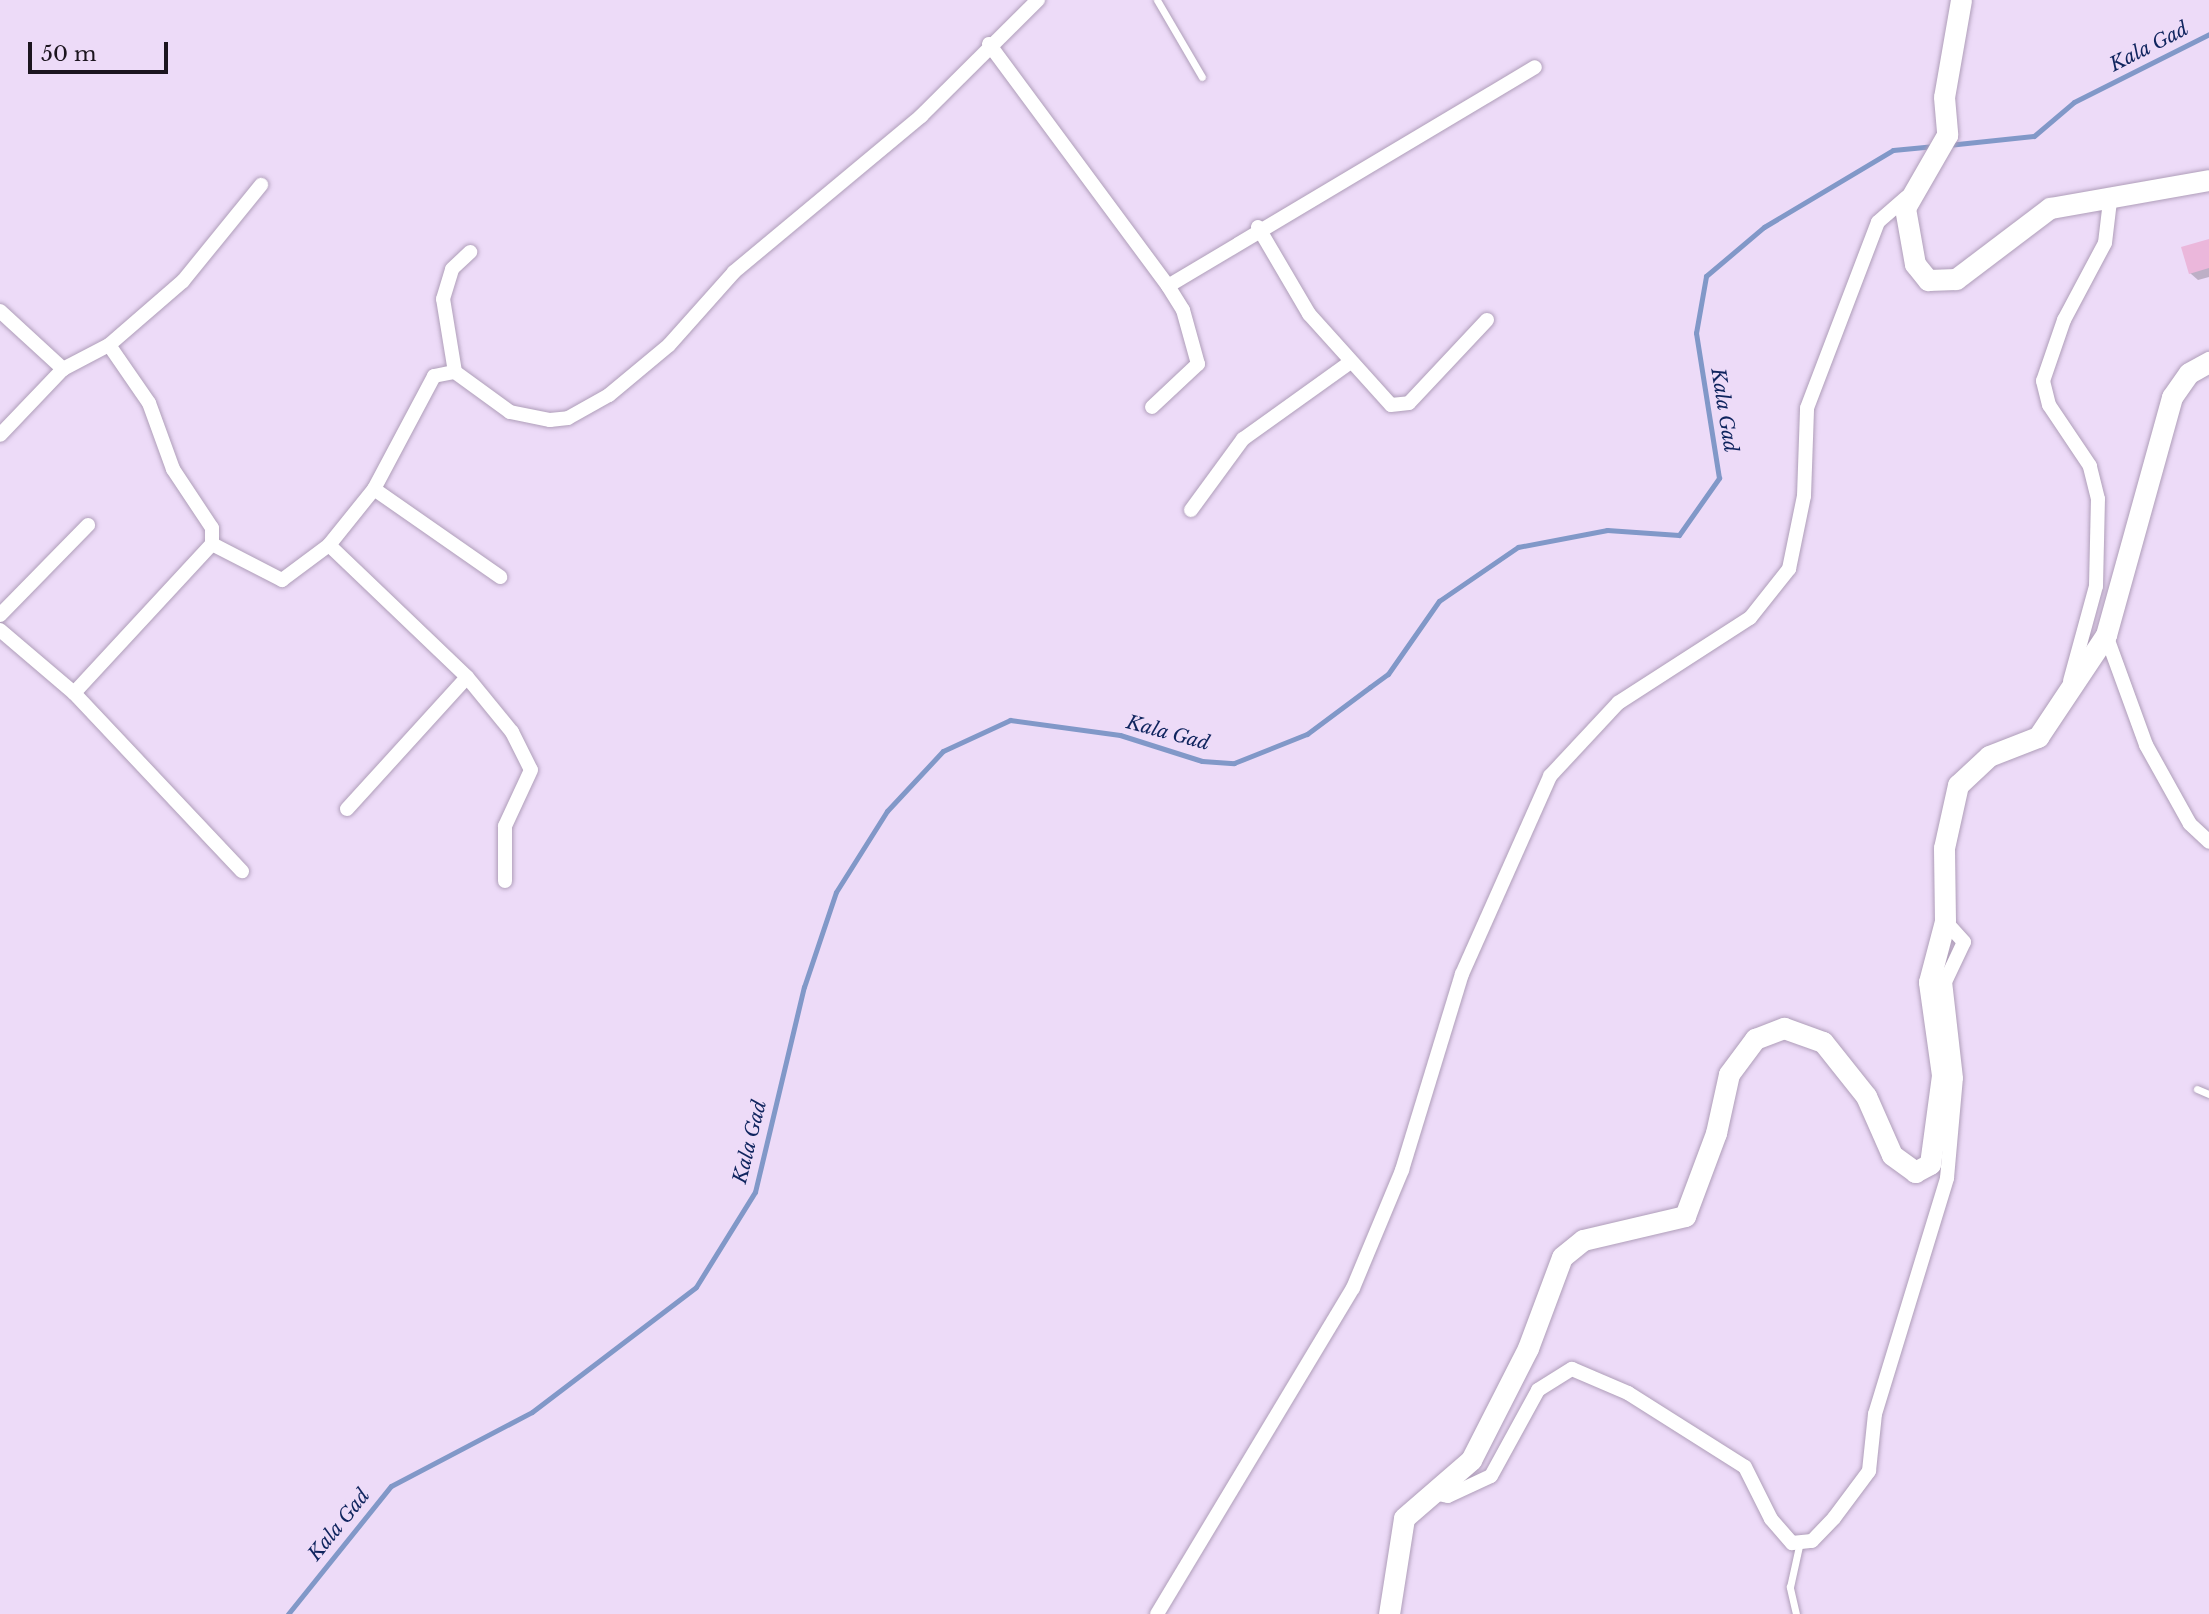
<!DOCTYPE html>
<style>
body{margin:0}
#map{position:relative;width:2209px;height:1614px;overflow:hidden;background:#eddbf8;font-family:"Libre Baskerville",serif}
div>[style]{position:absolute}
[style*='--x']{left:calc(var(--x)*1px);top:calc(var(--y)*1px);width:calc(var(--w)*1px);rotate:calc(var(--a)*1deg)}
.shadow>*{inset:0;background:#0003}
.stream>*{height:5px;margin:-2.5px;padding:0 2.5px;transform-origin:2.5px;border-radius:2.5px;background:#8198c8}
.building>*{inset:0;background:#ebb7db}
.roads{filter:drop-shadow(0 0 2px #af9eb9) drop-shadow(0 0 2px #af9eb9)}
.lane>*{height:7px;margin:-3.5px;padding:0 3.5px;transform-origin:3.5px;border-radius:3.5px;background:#fff}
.street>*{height:14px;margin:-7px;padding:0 7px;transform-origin:7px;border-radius:7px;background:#fff}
.secondary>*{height:21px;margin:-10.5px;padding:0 10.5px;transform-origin:10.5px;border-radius:10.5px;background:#fff}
span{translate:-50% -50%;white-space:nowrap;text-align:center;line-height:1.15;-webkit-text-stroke:7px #eddbf8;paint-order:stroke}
.water-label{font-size:19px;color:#0f245e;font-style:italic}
.scale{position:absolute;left:28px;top:42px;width:140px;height:32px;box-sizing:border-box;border:4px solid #1c151f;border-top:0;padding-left:9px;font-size:21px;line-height:24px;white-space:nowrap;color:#1c151f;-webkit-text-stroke:5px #eddbf8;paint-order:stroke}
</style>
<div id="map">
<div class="shadow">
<i style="clip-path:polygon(2209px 241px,2209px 277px,2198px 280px,2190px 273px)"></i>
</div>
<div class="stream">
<i style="--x:1948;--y:145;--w:86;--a:-6"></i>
<i style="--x:2034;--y:136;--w:52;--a:-40.4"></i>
<i style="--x:2074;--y:102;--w:151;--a:-26.7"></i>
<i style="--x:288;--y:1614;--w:164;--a:-51.2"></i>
<i style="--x:391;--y:1486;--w:159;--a:-27.7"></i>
<i style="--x:532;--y:1412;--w:206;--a:-37.3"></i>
<i style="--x:696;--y:1287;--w:112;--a:-58.2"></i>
<i style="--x:755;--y:1192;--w:211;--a:-76.6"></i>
<i style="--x:804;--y:987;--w:100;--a:-71.4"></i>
<i style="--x:836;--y:892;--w:96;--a:-57.8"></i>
<i style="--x:887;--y:811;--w:82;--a:-47"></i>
<i style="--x:943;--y:751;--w:74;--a:-24.8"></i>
<i style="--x:1010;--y:720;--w:111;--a:7.8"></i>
<i style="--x:1120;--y:735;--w:86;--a:17.6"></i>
<i style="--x:1202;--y:761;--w:32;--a:4"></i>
<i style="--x:1234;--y:763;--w:79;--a:-21.7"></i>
<i style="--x:1307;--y:734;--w:79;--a:-36.7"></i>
<i style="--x:1370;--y:687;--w:22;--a:-36"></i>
<i style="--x:1388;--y:674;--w:89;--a:-55.1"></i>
<i style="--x:1439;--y:601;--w:96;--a:-34.4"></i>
<i style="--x:1518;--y:547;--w:91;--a:-10.8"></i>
<i style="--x:1607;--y:530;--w:72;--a:4"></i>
<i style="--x:1679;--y:535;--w:70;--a:-54.9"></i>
<i style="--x:1719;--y:478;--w:147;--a:-99"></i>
<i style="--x:1696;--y:333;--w:58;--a:-80"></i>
<i style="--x:1706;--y:276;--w:76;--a:-40.2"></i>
<i style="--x:1764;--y:227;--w:150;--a:-30.8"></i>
<i style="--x:1893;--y:150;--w:42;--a:-5.4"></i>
</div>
<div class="building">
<i style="clip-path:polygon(2209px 239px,2209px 268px,2189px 274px,2181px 247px)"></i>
</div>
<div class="roads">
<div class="lane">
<i style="--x:1157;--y:0;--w:89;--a:59.7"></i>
<i style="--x:2197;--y:1089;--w:13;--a:23"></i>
<i style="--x:1796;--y:1614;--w:28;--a:-103"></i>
<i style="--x:1790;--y:1587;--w:42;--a:-77.6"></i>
</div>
<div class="street">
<i style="--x:989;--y:44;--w:301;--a:53.5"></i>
<i style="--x:1168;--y:286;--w:427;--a:-30.8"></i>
<i style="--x:1258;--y:227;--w:101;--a:59.6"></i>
<i style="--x:1309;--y:314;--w:122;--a:48"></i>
<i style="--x:1391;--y:405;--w:18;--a:-6"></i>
<i style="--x:1409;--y:403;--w:114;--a:-46.8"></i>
<i style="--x:0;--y:311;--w:86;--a:42.6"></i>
<i style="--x:63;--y:369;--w:91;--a:133.7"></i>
<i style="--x:63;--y:369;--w:52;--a:-27.6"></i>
<i style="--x:109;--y:345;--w:98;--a:-40.9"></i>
<i style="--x:183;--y:281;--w:124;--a:-50.9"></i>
<i style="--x:455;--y:372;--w:74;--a:-99.3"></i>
<i style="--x:443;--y:299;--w:31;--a:-73"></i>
<i style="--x:452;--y:269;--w:25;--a:-43"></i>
<i style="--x:1152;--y:407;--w:63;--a:-43.1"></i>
<i style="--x:1198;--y:364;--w:56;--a:-105.5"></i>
<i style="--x:1183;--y:310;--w:28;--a:-122"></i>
<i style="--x:374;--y:489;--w:128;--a:-62"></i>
<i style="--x:434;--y:376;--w:21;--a:-11"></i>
<i style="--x:455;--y:372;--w:68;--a:36"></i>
<i style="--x:510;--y:412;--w:41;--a:11.3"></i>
<i style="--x:550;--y:420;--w:18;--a:-6"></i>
<i style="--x:568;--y:418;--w:47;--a:-29.3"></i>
<i style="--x:609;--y:395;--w:78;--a:-39.8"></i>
<i style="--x:669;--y:345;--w:98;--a:-48.3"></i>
<i style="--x:734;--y:272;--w:244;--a:-39.8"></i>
<i style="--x:921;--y:116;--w:165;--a:-44.8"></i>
<i style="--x:1191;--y:510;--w:88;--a:-53.8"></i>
<i style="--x:1243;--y:439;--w:130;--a:-35.6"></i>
<i style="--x:212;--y:544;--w:79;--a:27.2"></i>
<i style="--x:282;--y:580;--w:59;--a:-36.7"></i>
<i style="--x:329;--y:545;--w:191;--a:43.7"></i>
<i style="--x:467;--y:677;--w:71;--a:50.7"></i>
<i style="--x:512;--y:732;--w:42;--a:63.4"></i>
<i style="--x:531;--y:770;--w:62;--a:114.9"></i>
<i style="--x:505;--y:826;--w:55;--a:90"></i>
<i style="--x:329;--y:545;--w:72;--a:-51.2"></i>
<i style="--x:374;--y:489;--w:154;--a:34.9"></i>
<i style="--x:0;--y:615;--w:126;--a:-45.6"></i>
<i style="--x:0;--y:630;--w:97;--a:40.4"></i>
<i style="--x:74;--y:693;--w:245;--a:46.7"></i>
<i style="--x:2106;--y:635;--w:117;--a:70"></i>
<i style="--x:2146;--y:745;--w:90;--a:60.9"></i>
<i style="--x:2190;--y:824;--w:26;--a:43"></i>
<i style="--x:2070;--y:681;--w:98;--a:-74.7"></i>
<i style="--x:2096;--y:586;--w:87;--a:-88.7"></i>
<i style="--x:2098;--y:499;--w:34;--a:-104"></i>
<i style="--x:2090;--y:466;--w:73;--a:-123.9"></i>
<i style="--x:2049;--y:405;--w:25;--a:-104"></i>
<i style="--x:2043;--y:381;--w:65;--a:-71"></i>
<i style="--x:2064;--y:320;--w:87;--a:-62"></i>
<i style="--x:2105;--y:243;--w:42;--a:-83.2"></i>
<i style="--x:74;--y:693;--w:203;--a:-47.2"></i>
<i style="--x:212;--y:544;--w:16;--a:-90"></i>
<i style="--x:212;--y:528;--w:71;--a:-123.5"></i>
<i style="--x:173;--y:469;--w:70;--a:-110"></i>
<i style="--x:149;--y:403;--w:70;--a:-124.6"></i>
<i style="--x:347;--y:809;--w:178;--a:-47.7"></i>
<i style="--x:1433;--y:1493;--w:15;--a:11"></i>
<i style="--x:1448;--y:1496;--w:47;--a:-24.9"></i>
<i style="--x:1491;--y:1476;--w:98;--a:-61.3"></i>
<i style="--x:1538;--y:1390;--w:40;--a:-32"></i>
<i style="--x:1572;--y:1369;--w:61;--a:23.2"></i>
<i style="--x:1628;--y:1393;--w:138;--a:32.3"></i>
<i style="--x:1745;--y:1467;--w:58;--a:63.4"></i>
<i style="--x:1771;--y:1519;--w:32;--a:49"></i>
<i style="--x:1792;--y:1543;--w:20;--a:-6"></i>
<i style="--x:1812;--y:1541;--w:32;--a:-46"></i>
<i style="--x:1834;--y:1518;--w:59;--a:-53.3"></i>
<i style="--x:1869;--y:1471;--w:57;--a:-84"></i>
<i style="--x:1875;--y:1414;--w:247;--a:-73"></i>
<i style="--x:1947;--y:1178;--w:100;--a:-84.9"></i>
<i style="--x:1956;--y:1078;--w:97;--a:-96.5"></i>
<i style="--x:1945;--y:982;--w:44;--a:-64.6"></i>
<i style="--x:1964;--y:942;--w:28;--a:-132"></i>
<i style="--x:1157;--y:1614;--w:380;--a:-59"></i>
<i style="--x:1353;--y:1288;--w:128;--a:-67.4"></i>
<i style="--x:1402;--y:1170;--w:205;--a:-73"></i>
<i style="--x:1462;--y:974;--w:217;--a:-66"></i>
<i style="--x:1550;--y:776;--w:100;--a:-47"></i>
<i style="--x:1618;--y:703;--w:157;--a:-32.8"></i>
<i style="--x:1750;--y:618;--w:63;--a:-51.5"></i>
<i style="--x:1789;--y:569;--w:75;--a:-78.4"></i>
<i style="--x:1804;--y:496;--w:88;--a:-88"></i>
<i style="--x:1807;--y:408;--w:199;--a:-69.1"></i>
<i style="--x:1878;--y:222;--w:38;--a:-41"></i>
</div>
<div class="secondary">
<i style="--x:1961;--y:0;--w:98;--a:99.9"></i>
<i style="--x:1944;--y:97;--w:38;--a:85"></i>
<i style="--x:1947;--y:135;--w:84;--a:119.9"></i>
<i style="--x:1905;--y:208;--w:57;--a:79.9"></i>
<i style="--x:1915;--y:264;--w:21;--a:51"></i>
<i style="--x:1928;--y:280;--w:28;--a:-2"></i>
<i style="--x:1956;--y:279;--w:118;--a:-37.1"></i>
<i style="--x:2050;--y:208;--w:161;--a:-10"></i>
<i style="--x:1389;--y:1614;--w:97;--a:-81.1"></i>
<i style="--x:1404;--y:1518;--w:89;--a:-40.9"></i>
<i style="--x:1471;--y:1460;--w:126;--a:-63"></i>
<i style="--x:1528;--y:1348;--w:97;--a:-69.5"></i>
<i style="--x:1562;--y:1257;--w:27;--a:-39"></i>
<i style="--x:1583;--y:1240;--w:105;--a:-13.2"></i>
<i style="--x:1685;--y:1216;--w:89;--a:-69.5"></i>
<i style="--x:1716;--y:1133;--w:60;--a:-77.6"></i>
<i style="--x:1729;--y:1074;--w:44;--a:-53.4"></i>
<i style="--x:1755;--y:1039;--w:31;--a:-21"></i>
<i style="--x:1784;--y:1028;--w:41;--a:19.7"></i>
<i style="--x:1823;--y:1042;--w:69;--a:51.5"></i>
<i style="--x:1866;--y:1096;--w:64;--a:66.2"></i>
<i style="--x:1892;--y:1155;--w:29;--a:36"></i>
<i style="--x:1915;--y:1172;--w:17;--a:-28"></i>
<i style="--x:1930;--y:1164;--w:90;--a:-82.3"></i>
<i style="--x:1942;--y:1075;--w:94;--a:-98"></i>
<i style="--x:1929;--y:982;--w:63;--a:-75.3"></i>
<i style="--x:1945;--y:921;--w:73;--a:-90.8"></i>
<i style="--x:1944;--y:848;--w:65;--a:-77.5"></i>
<i style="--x:1958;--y:785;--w:42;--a:-43.1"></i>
<i style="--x:1989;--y:756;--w:53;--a:-21.2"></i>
<i style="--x:2038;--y:737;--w:123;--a:-56.3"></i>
<i style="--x:2106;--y:635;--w:247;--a:-74.5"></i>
<i style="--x:2172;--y:397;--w:29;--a:-55"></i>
<i style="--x:2189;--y:373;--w:23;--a:-29"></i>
</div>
</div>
<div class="water-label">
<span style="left:2149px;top:47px;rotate:-27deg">Kala Gad</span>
<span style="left:1724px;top:410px;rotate:81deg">Kala Gad</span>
<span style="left:1168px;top:733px;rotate:15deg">Kala Gad</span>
<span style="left:750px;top:1142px;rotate:-76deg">Kala Gad</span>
<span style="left:339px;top:1525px;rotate:-51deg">Kala Gad</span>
</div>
<div class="scale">50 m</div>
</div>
